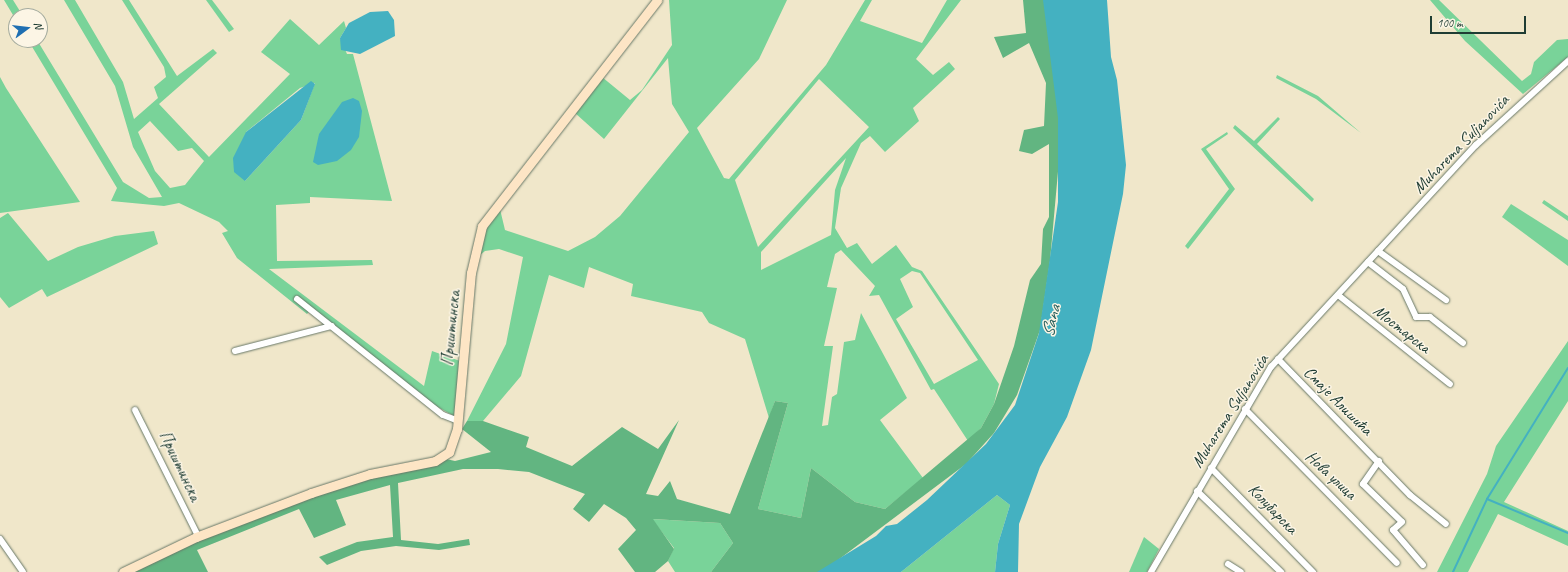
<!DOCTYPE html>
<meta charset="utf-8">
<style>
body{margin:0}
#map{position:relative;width:1568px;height:572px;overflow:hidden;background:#f0e7ca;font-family:Caveat,sans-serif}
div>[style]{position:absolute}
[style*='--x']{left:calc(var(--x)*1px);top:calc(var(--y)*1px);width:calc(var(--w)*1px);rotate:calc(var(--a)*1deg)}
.green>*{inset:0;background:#79d399}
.forest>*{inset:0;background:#62b581}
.water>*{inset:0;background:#44b1c1}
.stream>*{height:2px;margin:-1px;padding:0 1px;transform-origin:1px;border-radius:1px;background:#44b1c1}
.roads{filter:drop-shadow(0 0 1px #687868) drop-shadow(0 0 1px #687868)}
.street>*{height:6px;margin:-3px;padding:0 3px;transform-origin:3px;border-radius:3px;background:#fff}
.secondary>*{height:9px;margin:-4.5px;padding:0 4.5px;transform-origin:4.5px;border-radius:4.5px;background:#fde5c5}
span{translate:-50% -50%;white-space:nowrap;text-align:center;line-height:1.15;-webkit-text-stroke:3px #fcf5e5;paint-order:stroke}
.street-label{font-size:17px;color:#1f3d34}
.water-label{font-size:18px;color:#2a605e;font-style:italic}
.north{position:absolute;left:8px;top:8px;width:40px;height:40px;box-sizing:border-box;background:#fcf5e5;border:1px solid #a4ab9e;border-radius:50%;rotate:75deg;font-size:11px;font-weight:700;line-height:16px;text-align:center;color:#1f3d34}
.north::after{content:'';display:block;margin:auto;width:14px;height:18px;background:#1f6fb2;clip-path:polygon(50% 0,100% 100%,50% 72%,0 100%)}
.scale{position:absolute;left:1430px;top:16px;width:96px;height:18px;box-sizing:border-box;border:2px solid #1f3d34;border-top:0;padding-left:5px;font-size:12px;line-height:14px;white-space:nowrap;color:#1f3d34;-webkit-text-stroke:3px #fcf5e5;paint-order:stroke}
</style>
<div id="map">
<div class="green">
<i style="clip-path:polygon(4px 0,13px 0,23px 16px,16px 16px,16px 20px)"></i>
<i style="clip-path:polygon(evenodd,64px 0,75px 0,123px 82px,134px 119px,158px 98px,154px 87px,166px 77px,164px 67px,122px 0,129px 0,177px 76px,213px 49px,217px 53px,159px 104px,209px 157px,290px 74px,261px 52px,290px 19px,319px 45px,344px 21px,346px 28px,340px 38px,347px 54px,353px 54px,392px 201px,310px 197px,310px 203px,276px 205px,277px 261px,372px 260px,373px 265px,269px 269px,424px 386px,432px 351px,460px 361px,454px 416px,434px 405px,312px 308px,307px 314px,237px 258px,222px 233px,228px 231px,219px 222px,179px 203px,164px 206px,111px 201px,117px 188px,28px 40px,37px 40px,123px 182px,149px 198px,162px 197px,133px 147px,115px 86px,64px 0,315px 83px,301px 120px,245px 181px,246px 132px,300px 88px,315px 83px,64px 0,150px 121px,178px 151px,192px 148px,204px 161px,185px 185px,170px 188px,155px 171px,138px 132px,150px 121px)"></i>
<i style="clip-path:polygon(206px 0,212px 0,234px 29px,229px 32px)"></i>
<i style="clip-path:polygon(evenodd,669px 0,787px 0,759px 59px,697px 128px,724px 178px,729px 179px,826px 65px,865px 0,872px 0,860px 21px,922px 43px,947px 0,961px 0,916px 59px,933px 75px,949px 62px,955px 69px,913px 108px,919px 121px,885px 152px,870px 136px,861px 143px,841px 188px,835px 228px,847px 248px,857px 243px,872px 264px,896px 245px,912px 267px,922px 271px,999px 384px,994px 404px,981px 428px,968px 441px,934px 389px,931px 390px,879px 295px,869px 296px,875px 286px,841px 250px,835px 254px,827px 287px,837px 288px,824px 346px,833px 346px,822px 426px,828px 425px,832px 397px,837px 394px,844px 342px,855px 340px,861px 313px,907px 398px,880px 420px,923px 478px,885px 509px,855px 502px,811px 468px,801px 518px,758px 509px,788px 403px,775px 401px,769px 418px,745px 339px,709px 323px,702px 312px,631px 296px,633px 284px,589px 267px,584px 288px,549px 275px,521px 376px,483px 421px,467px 421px,506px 344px,523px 257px,499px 249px,485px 251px,474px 260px,480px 234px,499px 205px,505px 230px,568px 251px,595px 237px,620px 216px,689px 132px,672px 104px,668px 58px,604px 139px,575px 113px,602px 77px,630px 100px,642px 90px,672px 45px,669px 0,819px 79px,869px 127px,758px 247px,735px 180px,819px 79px,669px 0,846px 158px,835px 190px,831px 235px,761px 270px,761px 252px,846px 158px,669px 0,912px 271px,920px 273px,978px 360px,934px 384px,896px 319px,913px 307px,900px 279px,912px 271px)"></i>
<i style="clip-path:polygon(1430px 0,1439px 0,1522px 81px,1531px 74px,1534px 62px,1557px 40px,1568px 39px,1568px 57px,1523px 94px,1465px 41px)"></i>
<i style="clip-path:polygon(1277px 75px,1318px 96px,1361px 133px,1316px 99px,1276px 78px)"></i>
<i style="clip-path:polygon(0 77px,6px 88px,80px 202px,0 213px)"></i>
<i style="clip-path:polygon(1278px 117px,1280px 119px,1257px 144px,1314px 199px,1312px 202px,1233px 128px,1235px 125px,1254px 141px)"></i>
<i style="clip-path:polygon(1227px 132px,1228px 134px,1206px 149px,1235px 189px,1188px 249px,1185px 246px,1229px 189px,1201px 149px)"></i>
<i style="clip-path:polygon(1544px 200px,1568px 216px,1568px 221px,1542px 203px)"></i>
<i style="clip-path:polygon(1511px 204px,1568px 240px,1568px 266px,1502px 217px)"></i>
<i style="clip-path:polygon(8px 213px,48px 261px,78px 247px,115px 236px,154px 231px,158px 244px,47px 297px,42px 289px,9px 308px,0 297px,0 218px)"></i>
<i style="clip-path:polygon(1568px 341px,1568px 401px,1504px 502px,1568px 531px,1568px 546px,1498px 514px,1468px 572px,1437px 572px,1487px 474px,1496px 446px)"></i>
<i style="clip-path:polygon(997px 495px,1010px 505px,998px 544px,995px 572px,901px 572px)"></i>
<i style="clip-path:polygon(652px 519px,720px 523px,733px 543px,711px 572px,675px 572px,668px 561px,674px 548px)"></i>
<i style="clip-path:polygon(1144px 537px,1159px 549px,1147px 572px,1129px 572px)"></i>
</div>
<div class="forest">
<i style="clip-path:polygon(1023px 0,1045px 0,1062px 127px,1050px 261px,1040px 330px,1017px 395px,994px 433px,966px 464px,822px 572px,711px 572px,733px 543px,720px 523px,653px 519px,674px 549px,668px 561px,655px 572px,635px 572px,618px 549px,636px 530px,626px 518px,604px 504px,589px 522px,573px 509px,585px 494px,529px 472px,498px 469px,463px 469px,398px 483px,401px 540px,438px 544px,469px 539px,470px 545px,439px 550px,396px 546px,361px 551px,327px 565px,319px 557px,357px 542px,393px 537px,390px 485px,336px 500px,346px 525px,314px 538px,299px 509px,197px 550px,208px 572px,129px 572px,159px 557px,330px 488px,446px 459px,455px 461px,491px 452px,462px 429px,467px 421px,483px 421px,529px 437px,526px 447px,572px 466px,622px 427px,658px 449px,679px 420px,646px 494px,658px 496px,670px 481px,677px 499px,730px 514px,775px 401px,788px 403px,758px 509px,801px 518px,811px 468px,855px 502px,885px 509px,981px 428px,994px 404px,1014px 346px,1030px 280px,1041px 264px,1043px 229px,1049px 217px,1049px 144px,1032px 154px,1019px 151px,1024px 130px,1044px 126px,1046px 83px,1029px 43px,1003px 58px,994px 37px,1026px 33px)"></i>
</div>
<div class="water">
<i style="clip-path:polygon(1043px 0,1107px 0,1111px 57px,1117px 80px,1126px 165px,1123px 194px,1091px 350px,1067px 417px,1040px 467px,1019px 524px,1018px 572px,995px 572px,998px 544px,1010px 505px,997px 495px,901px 572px,817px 572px,876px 536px,886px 526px,897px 524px,927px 500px,986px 444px,1015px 405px,1039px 333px,1058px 202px,1058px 118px)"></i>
<i style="clip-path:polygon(388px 11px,394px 20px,395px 36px,360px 54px,341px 50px,340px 38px,349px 23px,370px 12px)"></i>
<i style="clip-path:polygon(311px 81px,315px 84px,301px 120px,245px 181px,234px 172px,233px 158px,246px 132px)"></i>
<i style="clip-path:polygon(353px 98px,359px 101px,362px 111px,359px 137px,351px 150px,337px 161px,318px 165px,313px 162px,319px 134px,342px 102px)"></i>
</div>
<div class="stream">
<i style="--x:1487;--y:499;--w:88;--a:22.8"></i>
<i style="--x:1453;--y:572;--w:81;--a:-65"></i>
<i style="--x:1487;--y:499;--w:154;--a:-58.3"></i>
</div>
<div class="roads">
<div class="street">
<i style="--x:1378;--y:251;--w:84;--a:35.8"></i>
<i style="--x:1368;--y:262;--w:44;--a:37.6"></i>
<i style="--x:1403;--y:289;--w:31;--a:65"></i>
<i style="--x:1416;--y:317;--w:14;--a:0"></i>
<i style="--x:1430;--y:317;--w:42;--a:38.2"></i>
<i style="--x:1338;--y:295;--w:143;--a:38.5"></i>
<i style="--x:297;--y:299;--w:186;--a:38.5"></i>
<i style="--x:443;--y:415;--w:17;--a:21"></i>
<i style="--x:235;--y:351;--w:100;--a:-14.5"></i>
<i style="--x:1278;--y:359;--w:190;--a:45.9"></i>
<i style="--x:1410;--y:495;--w:46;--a:38.9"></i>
<i style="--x:1245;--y:409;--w:216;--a:45.4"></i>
<i style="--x:135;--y:410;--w:141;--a:63.4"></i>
<i style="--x:1379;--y:461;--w:28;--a:125"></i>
<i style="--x:1363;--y:484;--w:54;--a:44.3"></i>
<i style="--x:1402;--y:522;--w:12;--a:138"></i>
<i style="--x:1393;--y:530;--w:46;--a:49.4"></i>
<i style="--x:1211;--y:468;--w:146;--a:45.6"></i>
<i style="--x:1197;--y:491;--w:117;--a:44"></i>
<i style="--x:0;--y:539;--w:40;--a:55.1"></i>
<i style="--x:1228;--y:564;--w:15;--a:32"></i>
<i style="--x:1151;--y:572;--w:238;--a:-59.7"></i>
<i style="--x:1271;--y:367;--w:302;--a:-47.3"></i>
<i style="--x:1476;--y:145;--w:125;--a:-42.4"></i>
</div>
<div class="secondary">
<i style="--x:123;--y:572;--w:81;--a:-25.6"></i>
<i style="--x:196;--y:537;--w:123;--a:-20.9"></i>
<i style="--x:311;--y:493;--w:62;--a:-17.9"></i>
<i style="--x:370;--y:474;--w:66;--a:-11.3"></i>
<i style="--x:435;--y:461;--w:17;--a:-33"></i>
<i style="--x:449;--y:452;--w:24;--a:-71"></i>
<i style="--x:457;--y:429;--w:157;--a:-84.9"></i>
<i style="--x:471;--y:273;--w:48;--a:-76.8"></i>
<i style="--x:482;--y:226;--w:286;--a:-52.2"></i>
</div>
</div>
<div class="street-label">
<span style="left:1461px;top:144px;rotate:-46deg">Muharema Suljanovića</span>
<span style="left:451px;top:328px;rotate:-85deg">Приштинска</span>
<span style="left:1402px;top:329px;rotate:38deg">Мостарска</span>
<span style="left:1338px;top:401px;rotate:45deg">Смаје Алишића</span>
<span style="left:1230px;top:411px;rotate:-58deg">Muharema Suljanovića</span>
<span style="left:180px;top:466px;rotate:64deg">Приштинска</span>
<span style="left:1331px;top:475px;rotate:43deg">Нова улица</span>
<span style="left:1273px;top:509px;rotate:46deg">Колубарска</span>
</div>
<div class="water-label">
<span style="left:1051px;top:321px;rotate:-76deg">Sana</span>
</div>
<div class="north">N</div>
<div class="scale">100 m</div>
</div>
